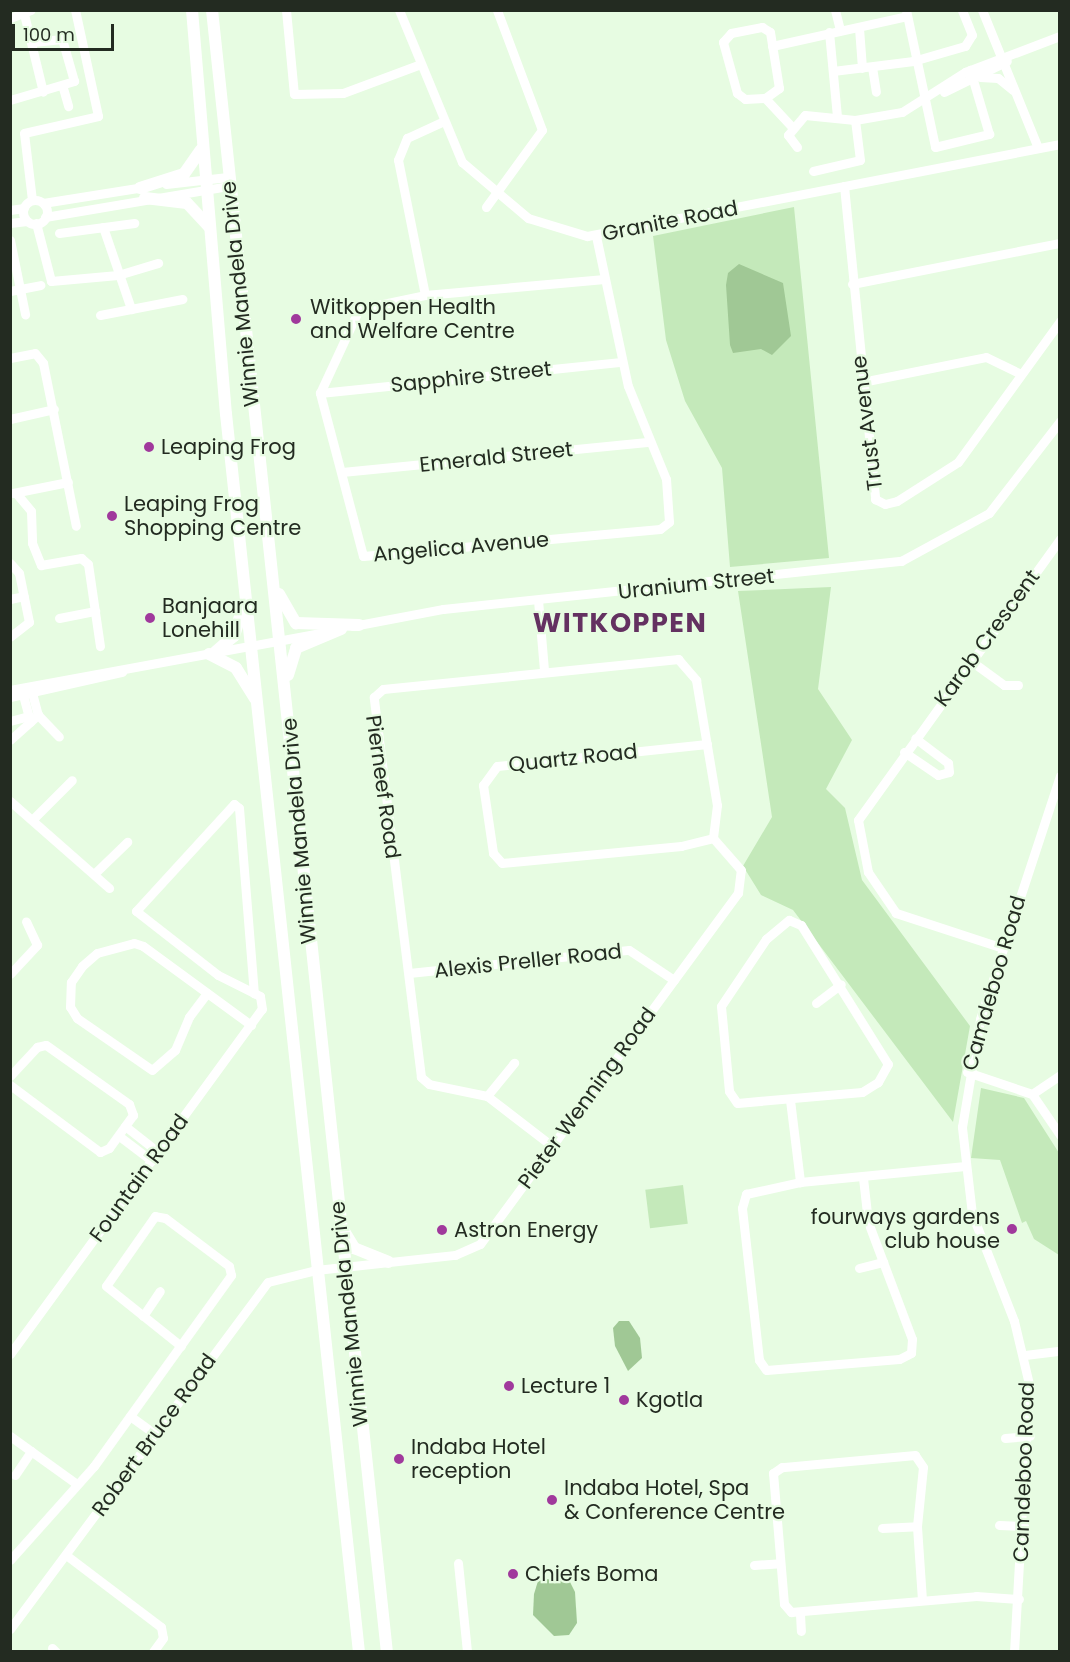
<!DOCTYPE html>
<style>
body{margin:0}
#map{position:relative;width:1070px;height:1662px;overflow:hidden;background:#e7fce2;font-family:Poppins,sans-serif}
div>[style]{position:absolute}
[style*='--x']{left:calc(var(--x)*1px);top:calc(var(--y)*1px);width:calc(var(--w)*1px);rotate:calc(var(--a)*1deg)}
.green>*{inset:0;background:#c4e9ba;transform-origin:0 0}
.water>*{inset:0;background:#a0c895}
.minor>*{height:9px;margin:-4.5px;padding:0 4.5px;transform-origin:4.5px;border-radius:4.5px;background:#fff}
.minor>.ring{margin:-4.5px;padding:0;box-sizing:content-box;background:none;border:9px solid #fff;border-radius:50%}
.major>*{height:12px;margin:-6px;padding:0 6px;transform-origin:6px;border-radius:6px;background:#fff}
.dots>*{width:16px;height:16px;translate:-50% -50%;box-sizing:border-box;border:3px solid #e7fce2;border-radius:50%}
span{translate:-50% -50%;white-space:nowrap;text-align:center;line-height:1.15;-webkit-text-stroke:4.5px #e7fce2;paint-order:stroke}
.street-label{font-size:21px;color:#232b21}
.poi-label{font-size:21px;color:#232b21}
.left{translate:0 -50%;text-align:left}
.right{translate:-100% -50%;text-align:right}
.district-label{font-size:27px;color:#643161;font-weight:700;letter-spacing:1.5px}
.frame{position:absolute;inset:0;border:12px solid #232b21;pointer-events:none}
.scale{position:absolute;left:12px;top:24px;width:102px;height:27px;box-sizing:border-box;border:3px solid #232b21;border-top:0;padding-left:8px;font-size:18px;line-height:21px;white-space:nowrap;color:#232b21;-webkit-text-stroke:4px #e7fce2;paint-order:stroke}
</style>
<div id="map">
<div class="green">
<i style="clip-path:polygon(794px 207px,829px 558px,730px 567px,722px 468px,685px 401px,666px 340px,653px 236px)"></i>
<i style="clip-path:polygon(831px 587px,818px 689px,852px 740px,826px 789px,845px 808px,862px 880px,970px 1026px,953px 1122px,793px 910px,761px 895px,743px 866px,772px 817px,738px 591px)"></i>
<i style="clip-path:polygon(981px 1088px,1024px 1098px,1059px 1153px,1059px 1255px,1034px 1239px,1026px 1221px,1022px 1223px,1000px 1160px,971px 1158px)"></i>
<i style="left:683px;top:1185px;width:39px;height:38px;rotate:83deg"></i>
</div>
<div class="water">
<i style="clip-path:polygon(739px 264px,783px 283px,791px 336px,772px 355px,761px 349px,733px 353px,730px 345px,726px 285px,728px 273px)"></i>
<i style="clip-path:polygon(619px 1321px,629px 1321px,640px 1338px,642px 1358px,628px 1371px,615px 1346px,613px 1328px)"></i>
<i style="clip-path:polygon(546px 1579px,570px 1582px,575px 1592px,577px 1623px,569px 1635px,554px 1636px,533px 1615px,534px 1594px,538px 1581px)"></i>
</div>
<div class="minor">
<i style="--x:286;--y:10;--w:84;--a:84.6"></i>
<i style="--x:294;--y:94;--w:49;--a:-1.2"></i>
<i style="--x:343;--y:93;--w:83;--a:-20.4"></i>
<i style="--x:399;--y:10;--w:165;--a:67.5"></i>
<i style="--x:462;--y:162;--w:87;--a:40.3"></i>
<i style="--x:528;--y:218;--w:62;--a:17"></i>
<i style="--x:587;--y:236;--w:482;--a:-11"></i>
<i style="--x:835;--y:10;--w:21;--a:76"></i>
<i style="--x:906;--y:10;--w:140;--a:78"></i>
<i style="--x:935;--y:147;--w:56;--a:-13.5"></i>
<i style="--x:989;--y:134;--w:67;--a:-106.5"></i>
<i style="--x:982;--y:10;--w:149;--a:67.9"></i>
<i style="--x:24;--y:14;--w:80;--a:76.3"></i>
<i style="--x:10;--y:18;--w:22;--a:-21"></i>
<i style="--x:762;--y:27;--w:9;--a:32"></i>
<i style="--x:770;--y:32;--w:57;--a:80.9"></i>
<i style="--x:779;--y:88;--w:17;--a:144"></i>
<i style="--x:765;--y:98;--w:20;--a:177"></i>
<i style="--x:745;--y:99;--w:10;--a:-143"></i>
<i style="--x:737;--y:93;--w:53;--a:-105.4"></i>
<i style="--x:723;--y:42;--w:12;--a:-48"></i>
<i style="--x:731;--y:33;--w:32;--a:-11"></i>
<i style="--x:859;--y:28;--w:40;--a:85.7"></i>
<i style="--x:829;--y:32;--w:84;--a:84.6"></i>
<i style="--x:772;--y:46;--w:138;--a:-12.5"></i>
<i style="--x:872;--y:67;--w:25;--a:81"></i>
<i style="--x:833;--y:71;--w:81;--a:-7.1"></i>
<i style="--x:913;--y:61;--w:54;--a:-16.1"></i>
<i style="--x:965;--y:46;--w:13;--a:-58"></i>
<i style="--x:972;--y:35;--w:27;--a:-112"></i>
<i style="--x:980;--y:77;--w:18;--a:3"></i>
<i style="--x:998;--y:78;--w:19;--a:39"></i>
<i style="--x:63;--y:88;--w:19;--a:74"></i>
<i style="--x:944;--y:92;--w:70;--a:-26.2"></i>
<i style="--x:765;--y:98;--w:40;--a:47"></i>
<i style="--x:10;--y:100;--w:67;--a:-16.5"></i>
<i style="--x:74;--y:81;--w:44;--a:-105.9"></i>
<i style="--x:62;--y:39;--w:31;--a:174"></i>
<i style="--x:797;--y:147;--w:15;--a:-127"></i>
<i style="--x:788;--y:135;--w:26;--a:-50"></i>
<i style="--x:805;--y:115;--w:50;--a:5.7"></i>
<i style="--x:855;--y:120;--w:48;--a:-9.7"></i>
<i style="--x:902;--y:112;--w:75;--a:-32.4"></i>
<i style="--x:965;--y:72;--w:102;--a:-20.8"></i>
<i style="--x:813;--y:171;--w:48;--a:-13.2"></i>
<i style="--x:860;--y:160;--w:40;--a:-97.1"></i>
<i style="--x:166;--y:184;--w:62;--a:-6.4"></i>
<i style="--x:844;--y:186;--w:315;--a:84.3"></i>
<i style="--x:875;--y:499;--w:11;--a:27"></i>
<i style="--x:885;--y:504;--w:12;--a:-14"></i>
<i style="--x:897;--y:501;--w:72;--a:-32.6"></i>
<i style="--x:958;--y:462;--w:174;--a:-54.1"></i>
<i style="--x:32;--y:200;--w:67;--a:-96.8"></i>
<i style="--x:24;--y:133;--w:76;--a:-12.9"></i>
<i style="--x:98;--y:116;--w:108;--a:-102.2"></i>
<i class="ring" style="left:23px;top:200px;width:15px;height:15px"></i>
<i style="--x:43;--y:203;--w:102;--a:-9"></i>
<i style="--x:486;--y:207;--w:95;--a:-54"></i>
<i style="--x:542;--y:130;--w:128;--a:-110.6"></i>
<i style="--x:10;--y:210;--w:14;--a:-8"></i>
<i style="--x:45;--y:217;--w:187;--a:-9.6"></i>
<i style="--x:10;--y:223;--w:17;--a:-7"></i>
<i style="--x:36;--y:223;--w:60;--a:75.5"></i>
<i style="--x:51;--y:281;--w:67;--a:-5.1"></i>
<i style="--x:118;--y:275;--w:42;--a:-16.7"></i>
<i style="--x:103;--y:227;--w:87;--a:71.1"></i>
<i style="--x:59;--y:233;--w:76;--a:-7.6"></i>
<i style="--x:596;--y:236;--w:153;--a:78"></i>
<i style="--x:628;--y:386;--w:100;--a:67.8"></i>
<i style="--x:666;--y:479;--w:43;--a:86"></i>
<i style="--x:669;--y:522;--w:11;--a:142"></i>
<i style="--x:660;--y:529;--w:298;--a:174.8"></i>
<i style="--x:363;--y:556;--w:169;--a:-104.8"></i>
<i style="--x:320;--y:393;--w:93;--a:-65.1"></i>
<i style="--x:359;--y:309;--w:67;--a:-12"></i>
<i style="--x:425;--y:295;--w:180;--a:-5.1"></i>
<i style="--x:10;--y:240;--w:76;--a:78.5"></i>
<i style="--x:852;--y:284;--w:212;--a:-11.2"></i>
<i style="--x:10;--y:291;--w:31;--a:-11"></i>
<i style="--x:425;--y:295;--w:138;--a:-101.3"></i>
<i style="--x:398;--y:160;--w:24;--a:-68"></i>
<i style="--x:407;--y:138;--w:41;--a:-24.7"></i>
<i style="--x:100;--y:315;--w:84;--a:-11"></i>
<i style="--x:10;--y:358;--w:25;--a:-11"></i>
<i style="--x:35;--y:353;--w:13;--a:51"></i>
<i style="--x:43;--y:363;--w:166;--a:78.6"></i>
<i style="--x:862;--y:382;--w:126;--a:-11.4"></i>
<i style="--x:986;--y:357;--w:39;--a:26"></i>
<i style="--x:320;--y:393;--w:303;--a:-5.9"></i>
<i style="--x:10;--y:419;--w:45;--a:-12.8"></i>
<i style="--x:342;--y:472;--w:309;--a:-5.6"></i>
<i style="--x:13;--y:493;--w:56;--a:-11.3"></i>
<i style="--x:16;--y:493;--w:23;--a:50"></i>
<i style="--x:31;--y:511;--w:32;--a:88"></i>
<i style="--x:32;--y:543;--w:24;--a:68"></i>
<i style="--x:41;--y:565;--w:41;--a:-9.9"></i>
<i style="--x:81;--y:558;--w:9;--a:41"></i>
<i style="--x:88;--y:564;--w:83;--a:81.7"></i>
<i style="--x:10;--y:563;--w:13;--a:48"></i>
<i style="--x:19;--y:573;--w:50;--a:78.5"></i>
<i style="--x:29;--y:622;--w:24;--a:142"></i>
<i style="--x:10;--y:599;--w:14;--a:-12"></i>
<i style="--x:538;--y:600;--w:70;--a:85.1"></i>
<i style="--x:59;--y:618;--w:37;--a:-11"></i>
<i style="--x:353;--y:626;--w:92;--a:-10.7"></i>
<i style="--x:443;--y:609;--w:461;--a:-6"></i>
<i style="--x:901;--y:561;--w:100;--a:-28.6"></i>
<i style="--x:989;--y:513;--w:116;--a:-52.3"></i>
<i style="--x:971;--y:661;--w:41;--a:36"></i>
<i style="--x:1004;--y:685;--w:14;--a:0"></i>
<i style="--x:10;--y:690;--w:320;--a:-10.4"></i>
<i style="--x:32;--y:693;--w:23;--a:75"></i>
<i style="--x:38;--y:715;--w:30;--a:46"></i>
<i style="--x:23;--y:695;--w:28;--a:75"></i>
<i style="--x:10;--y:697;--w:115;--a:-12.6"></i>
<i style="--x:10;--y:721;--w:20;--a:-15"></i>
<i style="--x:10;--y:740;--w:38;--a:-42"></i>
<i style="--x:707;--y:744;--w:211;--a:174"></i>
<i style="--x:497;--y:766;--w:24;--a:126"></i>
<i style="--x:483;--y:785;--w:69;--a:81.6"></i>
<i style="--x:493;--y:853;--w:13;--a:48"></i>
<i style="--x:502;--y:863;--w:180;--a:-5.4"></i>
<i style="--x:681;--y:846;--w:33;--a:-14"></i>
<i style="--x:904;--y:752;--w:41;--a:34.1"></i>
<i style="--x:938;--y:775;--w:11;--a:-15"></i>
<i style="--x:949;--y:772;--w:9;--a:-96"></i>
<i style="--x:948;--y:763;--w:41;--a:-142.9"></i>
<i style="--x:10;--y:801;--w:132;--a:41.3"></i>
<i style="--x:35;--y:817;--w:52;--a:-45"></i>
<i style="--x:95;--y:873;--w:45;--a:-44.1"></i>
<i style="--x:789;--y:920;--w:13;--a:23"></i>
<i style="--x:801;--y:925;--w:164;--a:58"></i>
<i style="--x:888;--y:1064;--w:21;--a:119"></i>
<i style="--x:878;--y:1082;--w:19;--a:148"></i>
<i style="--x:862;--y:1092;--w:125;--a:175"></i>
<i style="--x:737;--y:1103;--w:14;--a:-124"></i>
<i style="--x:729;--y:1091;--w:85;--a:-95.4"></i>
<i style="--x:721;--y:1006;--w:81;--a:-56.1"></i>
<i style="--x:766;--y:939;--w:30;--a:-40"></i>
<i style="--x:1003;--y:948;--w:113;--a:-161.9"></i>
<i style="--x:896;--y:913;--w:50;--a:-124.3"></i>
<i style="--x:868;--y:872;--w:53;--a:-100.9"></i>
<i style="--x:858;--y:820;--w:346;--a:-54.3"></i>
<i style="--x:409;--y:973;--w:221;--a:-6"></i>
<i style="--x:629;--y:950;--w:54;--a:33.7"></i>
<i style="--x:10;--y:974;--w:40;--a:-47"></i>
<i style="--x:37;--y:945;--w:26;--a:-115"></i>
<i style="--x:207;--y:993;--w:30;--a:127"></i>
<i style="--x:189;--y:1017;--w:36;--a:113"></i>
<i style="--x:175;--y:1050;--w:30;--a:139"></i>
<i style="--x:152;--y:1070;--w:91;--a:-145.3"></i>
<i style="--x:77;--y:1018;--w:13;--a:-122"></i>
<i style="--x:70;--y:1007;--w:25;--a:-88"></i>
<i style="--x:71;--y:982;--w:19;--a:-55"></i>
<i style="--x:82;--y:966;--w:20;--a:-41"></i>
<i style="--x:97;--y:953;--w:38;--a:-15"></i>
<i style="--x:134;--y:943;--w:9;--a:18"></i>
<i style="--x:143;--y:946;--w:134;--a:36.2"></i>
<i style="--x:816;--y:1003;--w:31;--a:-37"></i>
<i style="--x:967;--y:1072;--w:69;--a:18.7"></i>
<i style="--x:1032;--y:1094;--w:50;--a:55.7"></i>
<i style="--x:10;--y:1076;--w:40;--a:-47"></i>
<i style="--x:37;--y:1047;--w:9;--a:-13"></i>
<i style="--x:46;--y:1045;--w:102;--a:35.4"></i>
<i style="--x:129;--y:1104;--w:12;--a:70"></i>
<i style="--x:133;--y:1115;--w:41;--a:126"></i>
<i style="--x:109;--y:1148;--w:10;--a:156"></i>
<i style="--x:100;--y:1152;--w:112;--a:-143.3"></i>
<i style="--x:1032;--y:1094;--w:34;--a:-34"></i>
<i style="--x:487;--y:1096;--w:43;--a:-50.7"></i>
<i style="--x:790;--y:1100;--w:83;--a:83"></i>
<i style="--x:125;--y:1126;--w:42;--a:38.2"></i>
<i style="--x:119;--y:1136;--w:41;--a:37.1"></i>
<i style="--x:552;--y:1146;--w:82;--a:-142.4"></i>
<i style="--x:487;--y:1096;--w:59;--a:-168.3"></i>
<i style="--x:429;--y:1084;--w:11;--a:-139"></i>
<i style="--x:421;--y:1077;--w:383;--a:-97.1"></i>
<i style="--x:374;--y:697;--w:12;--a:-42"></i>
<i style="--x:383;--y:689;--w:297;--a:-5.8"></i>
<i style="--x:678;--y:659;--w:28;--a:49"></i>
<i style="--x:696;--y:680;--w:127;--a:80.5"></i>
<i style="--x:717;--y:805;--w:33;--a:97"></i>
<i style="--x:863;--y:1178;--w:44;--a:83.5"></i>
<i style="--x:868;--y:1222;--w:125;--a:69.4"></i>
<i style="--x:912;--y:1339;--w:14;--a:94"></i>
<i style="--x:911;--y:1353;--w:13;--a:153"></i>
<i style="--x:899;--y:1359;--w:133;--a:175.3"></i>
<i style="--x:766;--y:1370;--w:12;--a:-125"></i>
<i style="--x:759;--y:1360;--w:153;--a:-96.4"></i>
<i style="--x:742;--y:1208;--w:15;--a:-74"></i>
<i style="--x:746;--y:1194;--w:55;--a:-12.5"></i>
<i style="--x:800;--y:1182;--w:166;--a:-5.5"></i>
<i style="--x:859;--y:1268;--w:25;--a:-14"></i>
<i style="--x:143;--y:1316;--w:30;--a:-56"></i>
<i style="--x:10;--y:1354;--w:427;--a:-53.9"></i>
<i style="--x:262;--y:1009;--w:13;--a:-99"></i>
<i style="--x:260;--y:996;--w:47;--a:-153.4"></i>
<i style="--x:218;--y:975;--w:104;--a:-142"></i>
<i style="--x:136;--y:911;--w:145;--a:-47.5"></i>
<i style="--x:234;--y:804;--w:6;--a:39"></i>
<i style="--x:239;--y:808;--w:186;--a:85.4"></i>
<i style="--x:1025;--y:1355;--w:35;--a:-7"></i>
<i style="--x:130;--y:1416;--w:31;--a:36"></i>
<i style="--x:10;--y:1436;--w:79;--a:35.7"></i>
<i style="--x:1005;--y:1438;--w:25;--a:-5"></i>
<i style="--x:15;--y:1475;--w:29;--a:-56"></i>
<i style="--x:999;--y:1525;--w:25;--a:2"></i>
<i style="--x:882;--y:1528;--w:35;--a:-3"></i>
<i style="--x:66;--y:1555;--w:119;--a:37.2"></i>
<i style="--x:161;--y:1627;--w:11;--a:80"></i>
<i style="--x:163;--y:1638;--w:17;--a:126"></i>
<i style="--x:10;--y:1560;--w:126;--a:-48.2"></i>
<i style="--x:94;--y:1466;--w:235;--a:-54.3"></i>
<i style="--x:231;--y:1275;--w:9;--a:-103"></i>
<i style="--x:229;--y:1266;--w:80;--a:-143.1"></i>
<i style="--x:165;--y:1218;--w:10;--a:-169"></i>
<i style="--x:155;--y:1216;--w:85;--a:125"></i>
<i style="--x:106;--y:1286;--w:96;--a:38.7"></i>
<i style="--x:458;--y:1563;--w:89;--a:84.2"></i>
<i style="--x:754;--y:1565;--w:26;--a:-4"></i>
<i style="--x:922;--y:1600;--w:74;--a:-93.9"></i>
<i style="--x:917;--y:1526;--w:59;--a:-84.2"></i>
<i style="--x:923;--y:1467;--w:14;--a:-124"></i>
<i style="--x:915;--y:1455;--w:134;--a:174.8"></i>
<i style="--x:782;--y:1467;--w:11;--a:146"></i>
<i style="--x:773;--y:1473;--w:131;--a:85.2"></i>
<i style="--x:784;--y:1604;--w:11;--a:49"></i>
<i style="--x:791;--y:1612;--w:186;--a:-4.9"></i>
<i style="--x:976;--y:1596;--w:43;--a:4"></i>
<i style="--x:800;--y:1614;--w:17;--a:87"></i>
<i style="--x:10;--y:1629;--w:432;--a:-53.4"></i>
<i style="--x:268;--y:1282;--w:49;--a:-14"></i>
<i style="--x:316;--y:1270;--w:140;--a:-6.2"></i>
<i style="--x:455;--y:1255;--w:27;--a:-24"></i>
<i style="--x:480;--y:1244;--w:436;--a:-53.7"></i>
<i style="--x:738;--y:893;--w:23;--a:-83"></i>
<i style="--x:741;--y:870;--w:43;--a:-131.2"></i>
<i style="--x:52;--y:1648;--w:6;--a:45"></i>
<i style="--x:1014;--y:1652;--w:268;--a:-86.8"></i>
<i style="--x:1029;--y:1384;--w:65;--a:-103.4"></i>
<i style="--x:1014;--y:1321;--w:115;--a:-111.4"></i>
<i style="--x:972;--y:1214;--w:88;--a:-96.6"></i>
<i style="--x:962;--y:1127;--w:109;--a:-80.5"></i>
<i style="--x:980;--y:1019;--w:256;--a:-71.8"></i>
</div>
<div class="major">
<i style="--x:192;--y:10;--w:405;--a:85.2"></i>
<i style="--x:226;--y:414;--w:1245;--a:83.87"></i>
<i style="--x:212;--y:10;--w:1651;--a:83.92"></i>
<i style="--x:140;--y:188;--w:46;--a:-17.7"></i>
<i style="--x:184;--y:174;--w:29;--a:-55"></i>
<i style="--x:145;--y:198;--w:42;--a:6.8"></i>
<i style="--x:187;--y:203;--w:33;--a:47"></i>
<i style="--x:279;--y:594;--w:34;--a:60"></i>
<i style="--x:296;--y:623;--w:63;--a:1.8"></i>
<i style="--x:209;--y:654;--w:30;--a:27"></i>
<i style="--x:236;--y:668;--w:36;--a:58"></i>
<i style="--x:213;--y:654;--w:28;--a:-41"></i>
<i style="--x:234;--y:636;--w:28;--a:-73"></i>
<i style="--x:288;--y:675;--w:28;--a:-73"></i>
<i style="--x:296;--y:648;--w:49;--a:-22.9"></i>
<i style="--x:341;--y:1226;--w:26;--a:59"></i>
<i style="--x:354;--y:1248;--w:37;--a:22"></i>
</div>
<div class="dots">
<i style="left:296px;top:319px;background:#a0399c"></i>
<i style="left:149px;top:447px;background:#a0399c"></i>
<i style="left:112px;top:516px;background:#a0399c"></i>
<i style="left:150px;top:618px;background:#a0399c"></i>
<i style="left:1012px;top:1229px;background:#a0399c"></i>
<i style="left:442px;top:1230px;background:#a0399c"></i>
<i style="left:509px;top:1386px;background:#a0399c"></i>
<i style="left:624px;top:1400px;background:#a0399c"></i>
<i style="left:399px;top:1459px;background:#a0399c"></i>
<i style="left:552px;top:1500px;background:#a0399c"></i>
<i style="left:513px;top:1574px;background:#a0399c"></i>
</div>
<div class="street-label">
<span style="left:670px;top:221px;rotate:-11deg">Granite Road</span>
<span style="left:240px;top:294px;rotate:-96deg">Winnie Mandela Drive</span>
<span style="left:471px;top:377px;rotate:-6deg">Sapphire Street</span>
<span style="left:867px;top:423px;rotate:-97deg">Trust Avenue</span>
<span style="left:496px;top:457px;rotate:-6deg">Emerald Street</span>
<span style="left:461px;top:547px;rotate:-5deg">Angelica Avenue</span>
<span style="left:696px;top:584px;rotate:-6deg">Uranium Street</span>
<span style="left:987px;top:638px;rotate:-54deg">Karob Crescent</span>
<span style="left:573px;top:758px;rotate:-6deg">Quartz Road</span>
<span style="left:383px;top:787px;rotate:82deg">Pierneef Road</span>
<span style="left:299px;top:831px;rotate:-95deg">Winnie Mandela Drive</span>
<span style="left:528px;top:961px;rotate:-6deg">Alexis Preller Road</span>
<span style="left:994px;top:983px;rotate:-74deg">Camdeboo Road</span>
<span style="left:587px;top:1098px;rotate:-54deg">Pieter Wenning Road</span>
<span style="left:139px;top:1178px;rotate:-54deg">Fountain Road</span>
<span style="left:349px;top:1314px;rotate:-96deg">Winnie Mandela Drive</span>
<span style="left:154px;top:1435px;rotate:-54deg">Robert Bruce Road</span>
<span style="left:1024px;top:1472px;rotate:-88deg">Camdeboo Road</span>
</div>
<div class="poi-label">
<span class="left" style="left:310px;top:319px">Witkoppen Health<br>and Welfare Centre</span>
<span class="left" style="left:161px;top:447px">Leaping Frog</span>
<span class="left" style="left:124px;top:516px">Leaping Frog<br>Shopping Centre</span>
<span class="left" style="left:162px;top:618px">Banjaara<br>Lonehill</span>
<span class="right" style="left:1000px;top:1229px">fourways gardens<br>club house</span>
<span class="left" style="left:454px;top:1230px">Astron Energy</span>
<span class="left" style="left:521px;top:1386px">Lecture 1</span>
<span class="left" style="left:636px;top:1400px">Kgotla</span>
<span class="left" style="left:411px;top:1459px">Indaba Hotel<br>reception</span>
<span class="left" style="left:564px;top:1500px">Indaba Hotel, Spa<br>&amp; Conference Centre</span>
<span class="left" style="left:525px;top:1574px">Chiefs Boma</span>
</div>
<div class="district-label">
<span style="left:620px;top:623px">WITKOPPEN</span>
</div>
<div class="frame"></div>
<div class="scale">100 m</div>
</div>
